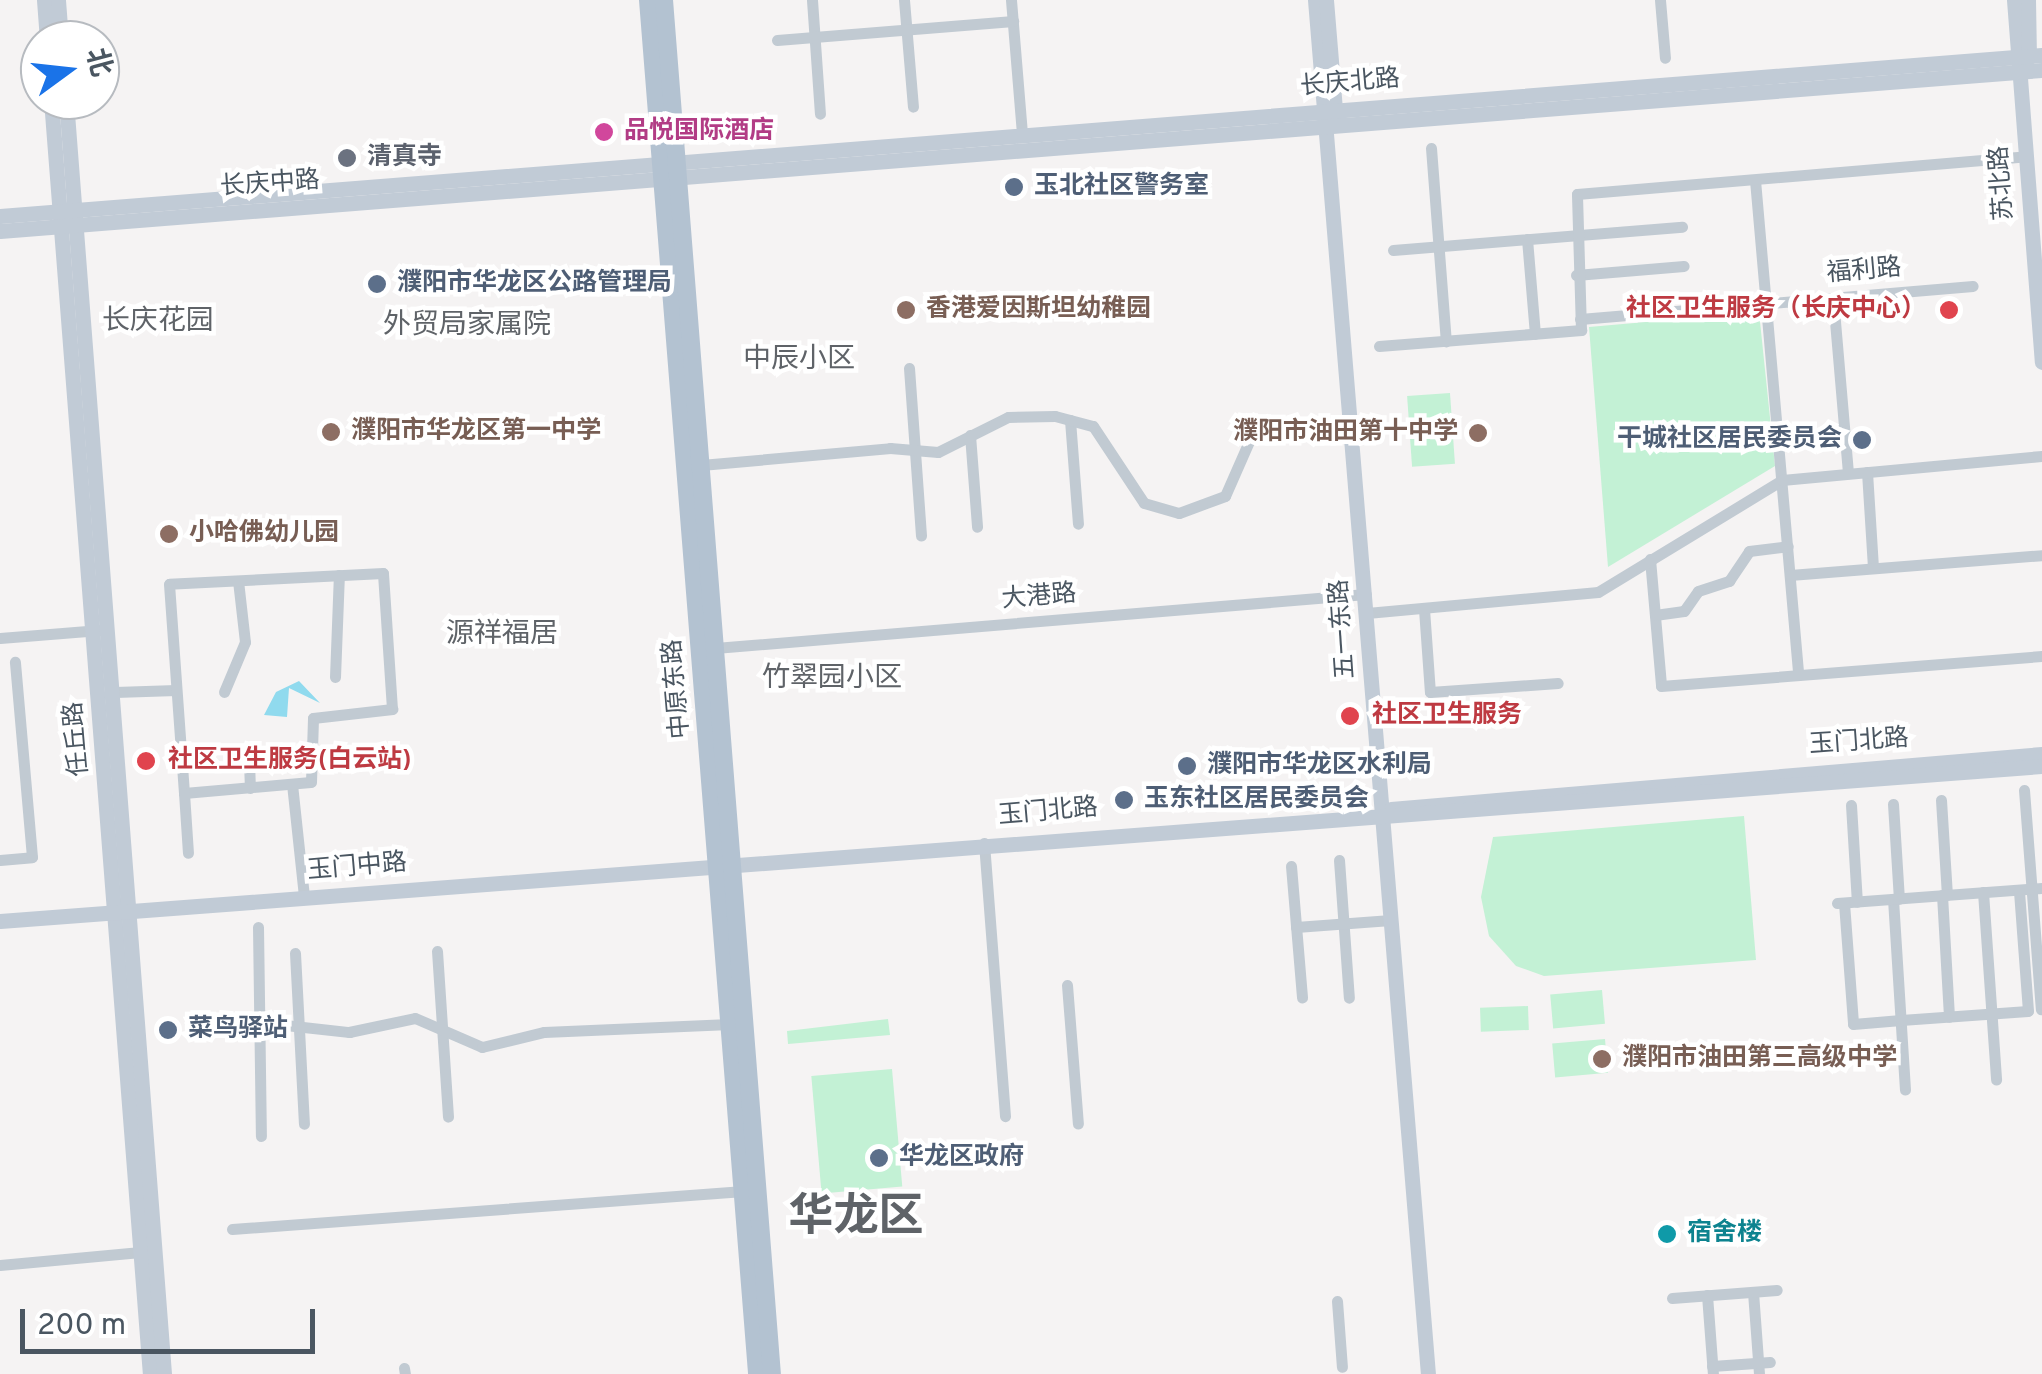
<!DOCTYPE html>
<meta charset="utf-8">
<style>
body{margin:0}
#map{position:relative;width:2042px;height:1374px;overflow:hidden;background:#f5f3f3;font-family:Overpass,"Noto Sans SC",sans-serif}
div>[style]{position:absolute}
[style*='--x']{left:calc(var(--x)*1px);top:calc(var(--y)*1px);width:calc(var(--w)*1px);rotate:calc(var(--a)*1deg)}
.green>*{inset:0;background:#c3f1d5;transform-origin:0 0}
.water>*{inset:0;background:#90daee}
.street>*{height:11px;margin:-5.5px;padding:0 5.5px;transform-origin:5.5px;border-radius:5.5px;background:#c1cad2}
.secondary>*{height:15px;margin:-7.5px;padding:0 7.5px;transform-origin:7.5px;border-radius:7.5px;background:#c1cbd6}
.primary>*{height:18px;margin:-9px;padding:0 9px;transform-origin:9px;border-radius:9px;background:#b3c2d1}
.dots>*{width:28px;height:28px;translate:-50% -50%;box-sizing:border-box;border:5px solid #fff;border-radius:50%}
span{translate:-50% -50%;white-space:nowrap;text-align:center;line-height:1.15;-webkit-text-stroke:9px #fff;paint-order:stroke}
.street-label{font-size:25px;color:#4a5661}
.hotel-label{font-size:25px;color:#b23c85;font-weight:700}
.left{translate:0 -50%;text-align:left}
.worship-label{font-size:25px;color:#5b616d;font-weight:700}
.service-label{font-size:25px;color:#4e5e75;font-weight:700}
.right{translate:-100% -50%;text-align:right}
.education-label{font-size:25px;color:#785e54;font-weight:700}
.health-label{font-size:25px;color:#be3a42;font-weight:700}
.culture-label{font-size:25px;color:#0d838f;font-weight:700}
.neighbourhood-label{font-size:28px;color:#5f6368}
.town-label{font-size:45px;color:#5f6368;font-weight:700}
.north{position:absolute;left:20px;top:20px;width:100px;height:100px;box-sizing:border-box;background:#fff;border:2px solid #b7bbc0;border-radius:50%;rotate:75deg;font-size:28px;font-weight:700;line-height:40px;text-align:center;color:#4a5661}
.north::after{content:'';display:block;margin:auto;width:35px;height:45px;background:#1a73e8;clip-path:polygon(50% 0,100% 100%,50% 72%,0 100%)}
.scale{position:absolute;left:20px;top:1309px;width:295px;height:45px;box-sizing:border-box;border:5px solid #4a5661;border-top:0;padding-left:12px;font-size:30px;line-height:35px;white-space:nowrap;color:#4a5661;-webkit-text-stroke:8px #fff;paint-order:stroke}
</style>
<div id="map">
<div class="green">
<i style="clip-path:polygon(1759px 312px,1775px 466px,1608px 567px,1589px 327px)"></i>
<i style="left:1450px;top:393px;width:71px;height:43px;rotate:86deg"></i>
<i style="clip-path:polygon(1744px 816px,1756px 960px,1544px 976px,1516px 966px,1489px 936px,1481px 897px,1493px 837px)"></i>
<i style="left:1602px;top:990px;width:34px;height:52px;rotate:85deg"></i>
<i style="left:1528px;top:1006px;width:24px;height:48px;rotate:88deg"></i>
<i style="clip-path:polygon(888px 1019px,890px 1035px,788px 1044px,787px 1031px)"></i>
<i style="left:1605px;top:1039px;width:34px;height:53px;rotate:85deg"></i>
<i style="left:892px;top:1069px;width:118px;height:81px;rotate:85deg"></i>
</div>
<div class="water">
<i style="clip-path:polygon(299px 681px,320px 703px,289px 688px,287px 717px,264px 715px,276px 692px)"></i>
</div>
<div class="street">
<i style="--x:812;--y:0;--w:114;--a:86"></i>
<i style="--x:904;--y:0;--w:107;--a:85.2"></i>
<i style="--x:1011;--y:0;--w:135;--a:85.3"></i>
<i style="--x:1660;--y:0;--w:58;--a:85.1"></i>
<i style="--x:777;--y:40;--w:237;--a:-4.6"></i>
<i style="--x:1431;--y:148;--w:194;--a:85.6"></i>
<i style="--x:1755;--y:180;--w:497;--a:85"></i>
<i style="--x:1527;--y:239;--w:95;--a:85.2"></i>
<i style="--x:1393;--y:250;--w:290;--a:-4.6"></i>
<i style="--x:1576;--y:275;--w:108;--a:-4.8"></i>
<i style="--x:1833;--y:298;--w:176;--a:85.1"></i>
<i style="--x:1580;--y:319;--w:394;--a:-4.8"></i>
<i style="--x:1379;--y:346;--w:203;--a:-4.5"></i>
<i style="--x:1581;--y:330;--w:136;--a:-91.7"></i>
<i style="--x:1577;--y:194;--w:451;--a:-4.8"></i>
<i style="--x:909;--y:368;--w:168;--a:85.9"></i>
<i style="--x:1070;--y:420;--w:104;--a:85.6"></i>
<i style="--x:970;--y:435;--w:92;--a:85.6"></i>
<i style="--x:701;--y:465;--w:190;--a:-5.1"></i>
<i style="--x:890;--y:448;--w:48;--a:4.8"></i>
<i style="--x:938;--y:452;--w:78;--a:-26.6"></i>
<i style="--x:1008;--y:417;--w:47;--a:-1.2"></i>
<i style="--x:1055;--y:416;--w:39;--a:15"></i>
<i style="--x:1093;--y:426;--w:92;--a:56.5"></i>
<i style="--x:1144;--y:503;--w:36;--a:16"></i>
<i style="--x:1179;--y:513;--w:49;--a:-20.3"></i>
<i style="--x:1225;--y:496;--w:62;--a:-66.3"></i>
<i style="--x:1250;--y:439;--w:103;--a:-4.4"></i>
<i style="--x:1867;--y:472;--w:96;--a:86.4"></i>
<i style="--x:1650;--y:559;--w:127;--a:85"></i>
<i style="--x:1661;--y:686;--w:382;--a:-4.5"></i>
<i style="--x:1790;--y:575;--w:253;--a:-4.5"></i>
<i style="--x:1424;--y:609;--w:83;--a:85.9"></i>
<i style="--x:1430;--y:692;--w:128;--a:-4"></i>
<i style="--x:1367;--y:613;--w:232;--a:-5.2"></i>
<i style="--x:1598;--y:592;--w:215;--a:-31.3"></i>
<i style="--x:1782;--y:480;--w:261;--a:-5.3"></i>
<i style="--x:1655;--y:615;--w:29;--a:-8"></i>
<i style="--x:1684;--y:611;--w:24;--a:-55"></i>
<i style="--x:1698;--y:591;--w:33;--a:-18"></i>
<i style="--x:1729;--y:581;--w:36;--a:-56"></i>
<i style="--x:1749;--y:551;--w:39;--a:-7"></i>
<i style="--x:0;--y:638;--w:100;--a:-4.6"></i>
<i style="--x:715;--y:648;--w:653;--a:-4.74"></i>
<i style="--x:335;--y:677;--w:102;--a:-87.8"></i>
<i style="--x:115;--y:692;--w:61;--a:-1.9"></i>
<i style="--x:224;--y:692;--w:54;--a:-67.2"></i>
<i style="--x:245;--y:642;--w:61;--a:-96.5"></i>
<i style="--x:249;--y:761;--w:27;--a:88"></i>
<i style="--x:292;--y:784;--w:114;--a:83.9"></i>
<i style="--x:2024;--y:790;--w:220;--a:85.6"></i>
<i style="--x:184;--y:793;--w:127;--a:-5"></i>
<i style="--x:311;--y:782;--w:64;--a:-88.2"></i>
<i style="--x:313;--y:718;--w:80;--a:-6.5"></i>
<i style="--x:392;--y:709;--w:136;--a:-93.8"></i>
<i style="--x:383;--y:573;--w:214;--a:177.1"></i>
<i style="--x:169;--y:584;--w:210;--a:85.9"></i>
<i style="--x:184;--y:793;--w:60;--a:86.2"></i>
<i style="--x:1941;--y:800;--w:95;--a:86.4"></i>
<i style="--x:1893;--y:804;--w:95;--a:86.4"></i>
<i style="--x:1851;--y:805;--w:97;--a:86.5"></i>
<i style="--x:984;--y:843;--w:274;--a:85.6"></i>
<i style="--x:0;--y:860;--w:32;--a:-5"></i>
<i style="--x:32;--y:857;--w:196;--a:-95"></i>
<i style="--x:1339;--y:860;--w:138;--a:85.9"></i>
<i style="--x:1291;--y:866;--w:132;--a:85.2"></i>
<i style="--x:1983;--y:892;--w:188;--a:86"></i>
<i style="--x:1942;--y:895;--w:122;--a:86.7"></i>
<i style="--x:1893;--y:899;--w:191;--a:86.4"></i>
<i style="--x:1837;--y:903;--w:206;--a:-4.2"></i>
<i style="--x:1844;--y:903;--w:121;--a:85.7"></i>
<i style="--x:1853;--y:1024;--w:48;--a:-4.8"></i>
<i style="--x:1901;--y:1020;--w:127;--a:-4.1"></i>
<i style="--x:2028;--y:1011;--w:121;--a:-94.3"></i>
<i style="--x:258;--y:927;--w:209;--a:89.2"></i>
<i style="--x:1296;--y:927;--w:95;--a:-4.2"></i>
<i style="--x:437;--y:951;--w:166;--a:86.2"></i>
<i style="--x:295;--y:953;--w:171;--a:87"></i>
<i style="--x:1067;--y:985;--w:139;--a:85.5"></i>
<i style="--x:258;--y:1022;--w:92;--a:6.3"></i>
<i style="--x:349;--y:1032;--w:67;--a:-12"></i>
<i style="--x:415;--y:1018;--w:73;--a:23.4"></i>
<i style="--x:482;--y:1047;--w:64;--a:-13.6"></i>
<i style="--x:544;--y:1032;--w:186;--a:-2.5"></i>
<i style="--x:232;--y:1229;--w:513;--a:-4.24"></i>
<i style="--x:0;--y:1265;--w:141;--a:-5.3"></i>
<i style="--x:1753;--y:1292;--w:82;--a:85.8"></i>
<i style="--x:1707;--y:1295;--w:79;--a:85.7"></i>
<i style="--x:1672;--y:1298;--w:105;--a:-4.4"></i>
<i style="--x:1337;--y:1301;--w:66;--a:85.7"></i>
<i style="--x:1712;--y:1366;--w:58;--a:-3.9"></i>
<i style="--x:404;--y:1368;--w:6;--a:81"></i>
</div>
<div class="secondary">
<i style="--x:44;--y:0;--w:40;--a:85.7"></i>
<i style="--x:58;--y:0;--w:40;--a:85.7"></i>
<i style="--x:1315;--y:0;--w:1379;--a:85.3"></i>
<i style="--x:1326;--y:0;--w:121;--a:85.3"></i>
<i style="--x:2014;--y:0;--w:363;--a:85.6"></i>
<i style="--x:2028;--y:0;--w:57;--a:89"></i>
<i style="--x:51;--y:100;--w:1278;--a:85.56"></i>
<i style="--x:66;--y:100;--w:1278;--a:85.6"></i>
<i style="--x:0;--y:216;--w:2048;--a:-4.51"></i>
<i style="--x:0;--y:231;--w:2048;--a:-4.51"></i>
<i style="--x:1391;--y:809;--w:653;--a:-4.83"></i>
<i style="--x:0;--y:921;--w:2048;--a:-4.34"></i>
</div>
<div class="primary">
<i style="--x:648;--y:0;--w:1378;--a:85.46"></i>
<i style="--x:664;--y:0;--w:1378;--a:85.51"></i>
</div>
<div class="dots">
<i style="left:604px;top:132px;background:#d1479c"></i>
<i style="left:347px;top:158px;background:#6b7280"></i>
<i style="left:1014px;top:187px;background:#5c6f8a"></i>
<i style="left:377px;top:284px;background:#5c6f8a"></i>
<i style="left:906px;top:310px;background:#8d6e63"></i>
<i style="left:1949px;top:310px;background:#e0444e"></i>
<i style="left:331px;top:432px;background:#8d6e63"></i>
<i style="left:1478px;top:433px;background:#8d6e63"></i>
<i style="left:1862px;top:440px;background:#5c6f8a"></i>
<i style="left:169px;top:534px;background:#8d6e63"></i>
<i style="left:1350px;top:716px;background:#e0444e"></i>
<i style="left:146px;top:761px;background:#e0444e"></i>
<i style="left:1187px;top:766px;background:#5c6f8a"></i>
<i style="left:1124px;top:800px;background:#5c6f8a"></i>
<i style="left:168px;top:1030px;background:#5c6f8a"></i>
<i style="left:1602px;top:1059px;background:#8d6e63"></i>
<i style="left:879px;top:1158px;background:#5c6f8a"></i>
<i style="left:1667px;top:1234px;background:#0f9aa8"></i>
</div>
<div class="street-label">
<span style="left:1350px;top:84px;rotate:-5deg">长庆北路</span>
<span style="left:2003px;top:183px;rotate:-94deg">苏北路</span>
<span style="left:270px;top:185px;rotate:-4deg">长庆中路</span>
<span style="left:1864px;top:272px;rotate:-5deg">福利路</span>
<span style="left:1039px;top:598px;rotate:-5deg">大港路</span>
<span style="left:1344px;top:629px;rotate:-94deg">五一东路</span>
<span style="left:678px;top:689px;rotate:-95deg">中原东路</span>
<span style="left:78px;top:739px;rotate:-95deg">任丘路</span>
<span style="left:1859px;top:743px;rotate:-4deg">玉门北路</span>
<span style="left:1048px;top:813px;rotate:-5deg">玉门北路</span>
<span style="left:357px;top:868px;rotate:-5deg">玉门中路</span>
</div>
<div class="hotel-label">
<span class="left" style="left:624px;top:132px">品悦国际酒店</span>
</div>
<div class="worship-label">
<span class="left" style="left:367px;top:158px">清真寺</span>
</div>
<div class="service-label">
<span class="left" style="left:1034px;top:187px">玉北社区警务室</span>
<span class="left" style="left:397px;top:284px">濮阳市华龙区公路管理局</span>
<span class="right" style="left:1842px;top:440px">干城社区居民委员会</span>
<span class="left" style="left:1207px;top:766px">濮阳市华龙区水利局</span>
<span class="left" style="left:1144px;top:800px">玉东社区居民委员会</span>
<span class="left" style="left:188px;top:1030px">菜鸟驿站</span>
<span class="left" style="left:899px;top:1158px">华龙区政府</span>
</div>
<div class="education-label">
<span class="left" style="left:926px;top:310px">香港爱因斯坦幼稚园</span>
<span class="left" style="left:351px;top:432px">濮阳市华龙区第一中学</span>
<span class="right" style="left:1458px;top:433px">濮阳市油田第十中学</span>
<span class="left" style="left:189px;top:534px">小哈佛幼儿园</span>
<span class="left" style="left:1622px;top:1059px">濮阳市油田第三高级中学</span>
</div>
<div class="health-label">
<span class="right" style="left:1926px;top:310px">社区卫生服务（长庆中心）</span>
<span class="left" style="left:1372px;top:716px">社区卫生服务</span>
<span class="left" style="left:168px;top:761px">社区卫生服务(白云站)</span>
</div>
<div class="culture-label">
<span class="left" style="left:1687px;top:1234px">宿舍楼</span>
</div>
<div class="neighbourhood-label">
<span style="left:158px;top:322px">长庆花园</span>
<span style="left:467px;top:326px">外贸局家属院</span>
<span style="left:799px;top:360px">中辰小区</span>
<span style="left:502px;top:635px">源祥福居</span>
<span style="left:832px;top:679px">竹翠园小区</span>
</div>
<div class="town-label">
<span style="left:856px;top:1219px">华龙区</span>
</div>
<div class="north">北</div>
<div class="scale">200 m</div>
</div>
